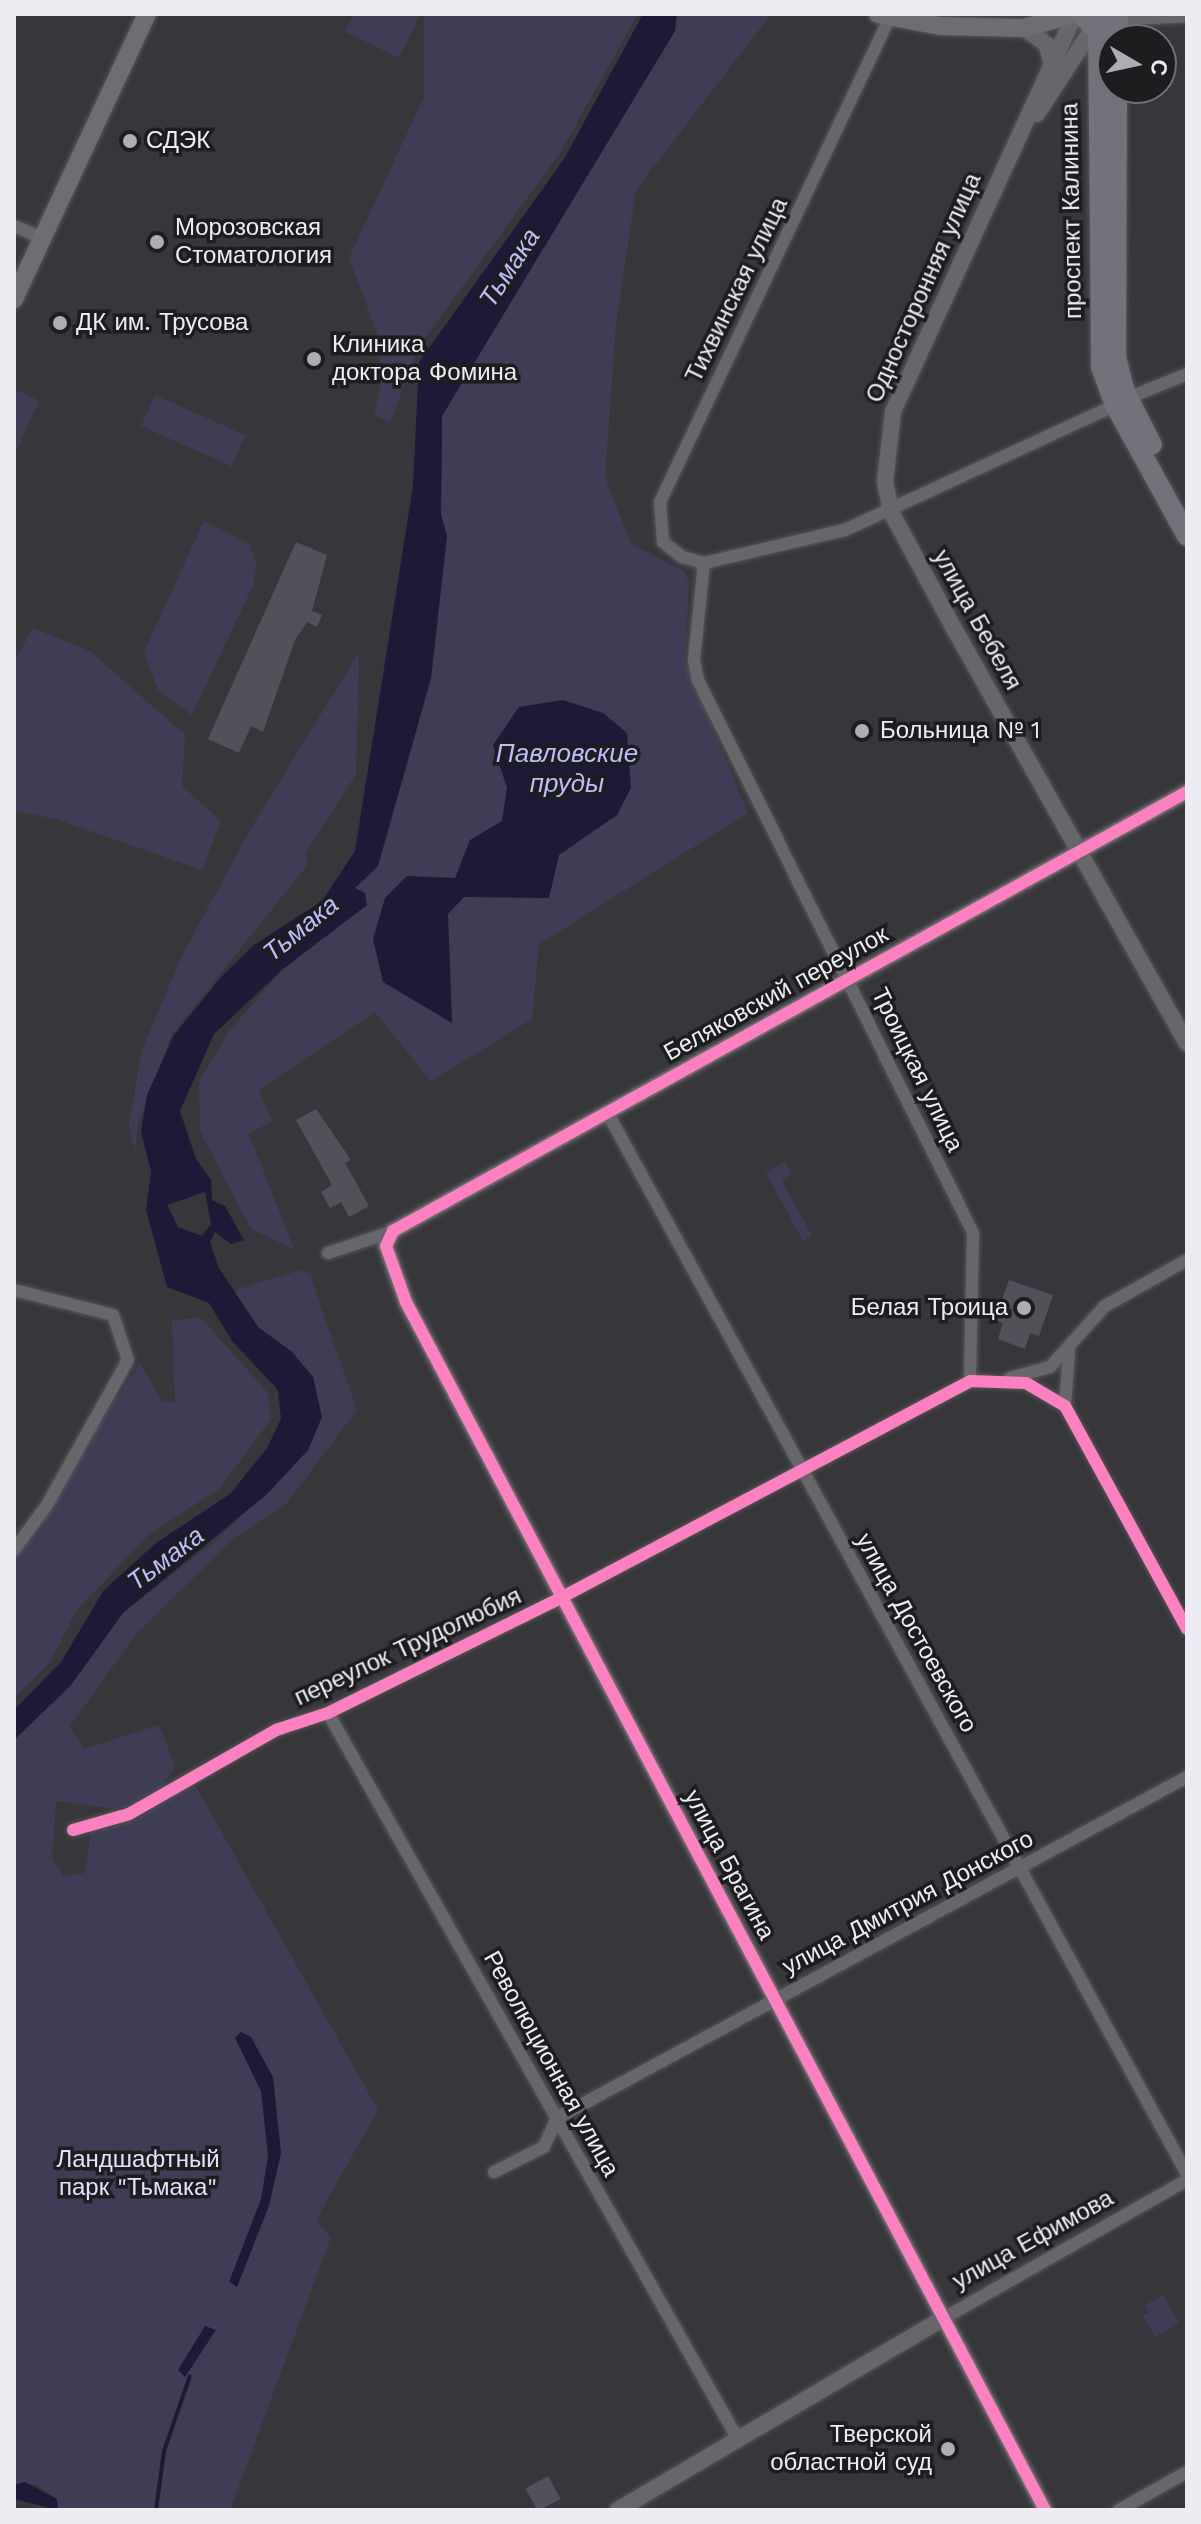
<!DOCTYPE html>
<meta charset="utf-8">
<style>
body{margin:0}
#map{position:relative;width:1201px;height:2524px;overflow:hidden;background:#37373b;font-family:"Work Sans",sans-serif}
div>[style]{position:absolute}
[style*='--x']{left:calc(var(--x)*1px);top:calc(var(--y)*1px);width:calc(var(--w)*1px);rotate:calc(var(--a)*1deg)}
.green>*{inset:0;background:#3e3d55;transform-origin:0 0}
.water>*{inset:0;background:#1d1936}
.stream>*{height:4px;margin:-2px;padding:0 2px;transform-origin:2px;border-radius:2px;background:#1d1936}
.building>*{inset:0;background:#51515a;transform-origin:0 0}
.roads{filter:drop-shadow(0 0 2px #555558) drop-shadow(0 0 2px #555558)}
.minor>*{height:12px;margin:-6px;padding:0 6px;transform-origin:6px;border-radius:6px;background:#67676b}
.tertiary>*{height:16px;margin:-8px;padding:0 8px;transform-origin:8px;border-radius:8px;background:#67676b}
.secondary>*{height:18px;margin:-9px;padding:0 9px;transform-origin:9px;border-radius:9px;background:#6d6d72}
.primary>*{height:20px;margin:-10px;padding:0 10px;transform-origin:10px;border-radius:10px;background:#72727a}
.cycleway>*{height:12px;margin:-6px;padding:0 6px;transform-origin:6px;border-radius:6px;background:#ff80c0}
.dots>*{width:22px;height:22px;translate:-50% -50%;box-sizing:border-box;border:4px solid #1d1d20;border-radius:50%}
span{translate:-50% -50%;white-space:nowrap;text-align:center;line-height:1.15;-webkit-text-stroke:7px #1d1d20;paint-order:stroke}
.poi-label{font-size:24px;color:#ececf2}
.left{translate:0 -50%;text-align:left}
.right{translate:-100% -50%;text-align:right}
.street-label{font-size:24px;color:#ececf2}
.park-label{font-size:24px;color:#e2e1fc}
.water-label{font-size:26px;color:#bdbbfc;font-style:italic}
.frame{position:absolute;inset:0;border:16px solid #ececf2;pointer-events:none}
.north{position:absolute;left:1097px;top:24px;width:80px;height:80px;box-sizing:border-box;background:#1d1d20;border:2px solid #707074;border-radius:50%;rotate:99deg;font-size:22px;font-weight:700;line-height:32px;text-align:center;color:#ececf2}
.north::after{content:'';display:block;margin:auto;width:28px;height:36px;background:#adadb2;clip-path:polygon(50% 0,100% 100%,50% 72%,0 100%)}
</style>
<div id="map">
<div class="green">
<i style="clip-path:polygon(354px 14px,419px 14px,420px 15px,399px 58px,345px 32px)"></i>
<i style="clip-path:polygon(424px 14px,638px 14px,560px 153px,419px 346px,390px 423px,374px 415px,382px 380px,377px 333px,349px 258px,424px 97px)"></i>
<i style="clip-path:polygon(677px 14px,771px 14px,636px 190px,616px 325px,605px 477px,631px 544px,684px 571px,689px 583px,685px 661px,748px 813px,539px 944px,532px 1019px,431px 1081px,375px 1012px,259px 1090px,272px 1121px,249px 1134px,294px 1249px,251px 1229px,200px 1131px,199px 1081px,231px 1029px,283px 969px,367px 905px,354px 888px,401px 786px,431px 678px,447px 536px,441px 515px,442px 416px,675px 31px)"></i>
<i style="clip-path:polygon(14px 389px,39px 401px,14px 456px)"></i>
<i style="left:155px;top:395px;width:99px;height:34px;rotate:24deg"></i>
<i style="clip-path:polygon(204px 521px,250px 544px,256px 563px,254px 583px,192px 715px,158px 690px,144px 652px)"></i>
<i style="clip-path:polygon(33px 628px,90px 651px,185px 735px,182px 786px,221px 821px,202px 870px,56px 819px,14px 811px,14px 662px)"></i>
<i style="clip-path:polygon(359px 652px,356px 774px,306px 853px,308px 864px,172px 1034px,138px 1123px,135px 1152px,129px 1124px,142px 1050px,181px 958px,250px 830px)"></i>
<i style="clip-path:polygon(785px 1162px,792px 1174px,782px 1181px,812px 1236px,803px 1241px,766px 1173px)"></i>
<i style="clip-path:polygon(301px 1270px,310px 1275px,357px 1410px,286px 1504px,231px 1541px,136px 1634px,70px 1726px,84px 1749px,159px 1725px,175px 1766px,159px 1792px,118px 1809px,56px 1801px,52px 1859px,64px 1876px,85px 1873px,91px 1833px,135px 1820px,194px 1783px,378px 2110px,316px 2220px,331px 2237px,230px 2510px,58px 2510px,57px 2499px,35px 2484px,14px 2485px,14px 1740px,71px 1685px,123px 1613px,213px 1543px,308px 1450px,292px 1352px,258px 1327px,234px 1296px,238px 1289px)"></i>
<i style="clip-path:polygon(200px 1317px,268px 1393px,271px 1419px,219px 1489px,147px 1536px,76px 1611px,51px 1661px,14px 1699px,14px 1549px,140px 1363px,162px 1401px,175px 1402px,172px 1321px)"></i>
<i style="clip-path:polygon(1163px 2295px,1179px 2323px,1155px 2337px,1143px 2316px,1149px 2312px,1145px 2305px)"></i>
</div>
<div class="water">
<i style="clip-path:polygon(evenodd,643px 14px,677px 14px,675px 31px,442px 416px,441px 515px,447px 536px,431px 678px,378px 866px,355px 888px,365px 893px,367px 905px,283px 969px,214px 1034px,180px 1111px,196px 1159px,211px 1180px,212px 1200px,225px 1206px,244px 1240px,231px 1244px,215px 1232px,210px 1242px,219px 1268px,258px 1327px,292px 1352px,313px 1377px,322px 1417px,308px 1450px,267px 1494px,123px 1613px,71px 1685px,14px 1740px,14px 1710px,61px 1662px,104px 1590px,156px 1543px,230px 1494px,267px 1448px,281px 1419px,278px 1390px,232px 1341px,209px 1303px,167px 1287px,146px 1210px,151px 1172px,141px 1131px,147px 1095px,174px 1035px,222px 976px,254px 945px,322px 901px,355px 851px,413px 486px,419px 362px,564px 159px,643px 14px,205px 1192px,211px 1224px,202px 1236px,178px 1227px,167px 1205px,205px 1192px)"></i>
<i style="clip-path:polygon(563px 700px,603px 713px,627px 733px,631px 788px,617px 815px,559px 855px,549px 898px,464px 897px,448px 914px,452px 1023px,383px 982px,373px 939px,385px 898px,407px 876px,455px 878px,470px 840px,502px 821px,507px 788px,493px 745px,519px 707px)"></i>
<i style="clip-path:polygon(241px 2032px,251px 2037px,273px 2077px,281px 2153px,269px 2206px,237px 2287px,229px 2282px,261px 2199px,268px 2156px,261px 2091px,235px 2038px)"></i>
<i style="clip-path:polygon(205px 2326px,216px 2330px,185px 2377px,178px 2370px)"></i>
<i style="clip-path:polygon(25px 2482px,57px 2499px,58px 2510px,14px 2499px,14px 2485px)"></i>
</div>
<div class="stream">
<i style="--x:156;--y:2510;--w:60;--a:-82.3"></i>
<i style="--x:164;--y:2451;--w:79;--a:-70.9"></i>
</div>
<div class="building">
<i style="clip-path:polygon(296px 542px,327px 555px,312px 611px,322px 615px,317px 627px,307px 622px,295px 640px,263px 732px,251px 726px,239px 753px,208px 739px)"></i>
<i style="clip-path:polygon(316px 1109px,351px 1160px,345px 1163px,369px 1206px,349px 1217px,341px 1202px,330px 1208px,321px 1192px,332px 1185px,296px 1120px)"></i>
<i style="clip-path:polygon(1009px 1280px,1053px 1295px,1039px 1336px,1030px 1333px,1025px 1349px,998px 1339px,1003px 1323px,995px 1320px)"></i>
<i style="left:548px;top:2476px;width:26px;height:26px;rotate:61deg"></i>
</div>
<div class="roads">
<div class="minor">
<i style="--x:890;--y:17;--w:537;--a:115.37"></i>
<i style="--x:660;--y:502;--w:40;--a:85.7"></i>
<i style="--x:663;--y:542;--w:24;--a:38"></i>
<i style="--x:682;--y:557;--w:23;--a:15"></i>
<i style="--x:704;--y:563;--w:145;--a:-13.2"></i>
<i style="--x:845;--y:530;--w:298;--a:-24.8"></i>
<i style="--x:1115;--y:20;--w:72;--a:-3.2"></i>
<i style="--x:14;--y:226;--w:30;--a:23"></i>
<i style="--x:1128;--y:398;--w:64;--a:-22.1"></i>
<i style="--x:704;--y:563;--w:98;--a:95.9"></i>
<i style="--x:694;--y:660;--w:20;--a:79"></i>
<i style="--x:698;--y:680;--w:618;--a:63.56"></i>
<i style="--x:973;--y:1233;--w:148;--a:91.2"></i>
<i style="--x:607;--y:1112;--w:1210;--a:61.36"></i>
<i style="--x:328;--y:1253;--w:66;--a:-18.4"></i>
<i style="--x:14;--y:1290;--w:102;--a:14.2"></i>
<i style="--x:113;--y:1315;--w:47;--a:71.6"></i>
<i style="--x:128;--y:1360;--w:166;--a:119.2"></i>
<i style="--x:47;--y:1505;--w:56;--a:126.3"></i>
<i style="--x:1010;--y:1378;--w:41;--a:-15.4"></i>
<i style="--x:1050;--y:1367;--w:82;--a:-48"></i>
<i style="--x:1105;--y:1306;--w:94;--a:-29.3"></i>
<i style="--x:1065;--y:1406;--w:55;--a:-85.8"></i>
<i style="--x:328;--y:1713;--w:830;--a:60.56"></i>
<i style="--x:73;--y:1830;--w:58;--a:-15.9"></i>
<i style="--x:129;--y:1814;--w:169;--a:-29.7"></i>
<i style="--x:276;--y:1730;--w:55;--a:-18.1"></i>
<i style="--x:328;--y:1713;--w:251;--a:-26.3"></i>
<i style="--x:553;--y:1602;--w:472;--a:-27.9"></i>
<i style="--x:970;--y:1381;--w:56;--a:2"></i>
<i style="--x:1026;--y:1383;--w:45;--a:30.5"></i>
<i style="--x:1065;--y:1406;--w:254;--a:61.3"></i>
<i style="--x:494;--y:2172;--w:56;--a:-26.6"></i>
<i style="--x:544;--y:2147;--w:32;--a:-66"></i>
<i style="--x:557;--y:2118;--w:716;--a:-28.43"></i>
<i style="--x:944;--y:2318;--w:279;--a:-29.6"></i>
<i style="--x:1119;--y:2510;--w:78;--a:-29.2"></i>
</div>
<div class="tertiary">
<i style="--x:1075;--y:14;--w:438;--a:114.6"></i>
<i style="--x:893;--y:412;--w:69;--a:96.6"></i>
<i style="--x:885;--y:481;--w:32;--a:79"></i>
<i style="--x:891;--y:512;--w:136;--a:61.6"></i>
<i style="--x:956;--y:632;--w:472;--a:60.7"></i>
<i style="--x:1024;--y:28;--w:29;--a:36"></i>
<i style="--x:1047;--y:45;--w:17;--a:77"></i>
<i style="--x:1037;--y:114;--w:112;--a:-57"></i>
<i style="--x:618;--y:2510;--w:378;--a:-30.5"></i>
<i style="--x:1045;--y:2510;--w:1367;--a:-117.88"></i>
<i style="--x:406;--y:1302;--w:59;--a:-109.7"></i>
<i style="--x:386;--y:1246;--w:17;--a:-65"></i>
<i style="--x:393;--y:1231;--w:907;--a:-28.94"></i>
</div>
<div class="secondary">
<i style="--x:878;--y:14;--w:63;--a:11"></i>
<i style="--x:940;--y:26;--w:84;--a:1.4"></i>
<i style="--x:1024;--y:28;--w:52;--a:-15.6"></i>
<i style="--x:14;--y:299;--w:315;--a:-65"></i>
</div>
<div class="primary">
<i style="--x:1080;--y:14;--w:45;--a:43.2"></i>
<i style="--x:1098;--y:14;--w:353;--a:89.5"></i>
<i style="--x:1101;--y:367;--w:40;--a:69.8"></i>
<i style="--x:1115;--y:405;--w:149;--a:61.2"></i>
<i style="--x:1118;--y:14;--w:26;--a:90"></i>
<i style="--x:1117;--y:88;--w:269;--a:90.2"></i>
<i style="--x:1116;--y:357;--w:36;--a:76"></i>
<i style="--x:1125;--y:392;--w:59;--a:63"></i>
</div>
</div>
<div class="cycleway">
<i style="--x:73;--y:1830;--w:58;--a:-15.9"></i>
<i style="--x:129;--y:1814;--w:169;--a:-29.7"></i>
<i style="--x:276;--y:1730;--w:55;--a:-18.1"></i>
<i style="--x:328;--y:1713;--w:251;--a:-26.3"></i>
<i style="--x:553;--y:1602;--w:472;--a:-27.9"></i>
<i style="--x:970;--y:1381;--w:56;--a:2"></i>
<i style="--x:1026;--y:1383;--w:45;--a:30.5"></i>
<i style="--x:1065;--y:1406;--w:254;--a:61.3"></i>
<i style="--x:1045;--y:2510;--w:1367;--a:-117.88"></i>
<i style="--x:406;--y:1302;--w:59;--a:-109.7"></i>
<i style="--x:386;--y:1246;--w:17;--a:-65"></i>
<i style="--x:393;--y:1231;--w:907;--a:-28.94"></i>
</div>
<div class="dots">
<i style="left:130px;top:141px;background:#adadb2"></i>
<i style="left:157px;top:242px;background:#adadb2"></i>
<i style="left:60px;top:323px;background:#adadb2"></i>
<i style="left:314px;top:359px;background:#adadb2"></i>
<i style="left:862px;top:731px;background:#adadb2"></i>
<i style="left:1024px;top:1308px;background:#adadb2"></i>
<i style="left:948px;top:2449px;background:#adadb2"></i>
</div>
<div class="poi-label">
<span class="left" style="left:146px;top:141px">СДЭК</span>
<span class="left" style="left:175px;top:242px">Морозовская<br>Стоматология</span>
<span class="left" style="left:76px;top:323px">ДК им. Трусова</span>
<span class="left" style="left:332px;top:359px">Клиника<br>доктора Фомина</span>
<span class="left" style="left:880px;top:731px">Больница № 1</span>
<span class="right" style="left:1008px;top:1308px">Белая Троица</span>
<span class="right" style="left:932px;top:2449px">Тверской<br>областной суд</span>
</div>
<div class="street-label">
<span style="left:1072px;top:211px;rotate:-91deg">проспект Калинина</span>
<span style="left:924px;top:288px;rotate:-66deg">Односторонняя улица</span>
<span style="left:737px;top:290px;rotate:-64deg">Тихвинская улица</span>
<span style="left:977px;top:620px;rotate:61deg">улица Бебеля</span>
<span style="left:776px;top:994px;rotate:-29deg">Беляковский переулок</span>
<span style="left:917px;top:1070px;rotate:64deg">Троицкая улица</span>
<span style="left:916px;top:1633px;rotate:61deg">улица Достоевского</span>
<span style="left:408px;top:1647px;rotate:-25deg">переулок Трудолюбия</span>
<span style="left:729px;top:1865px;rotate:62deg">улица Брагина</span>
<span style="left:908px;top:1903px;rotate:-28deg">улица Дмитрия Донского</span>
<span style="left:551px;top:2064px;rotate:61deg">Революционная улица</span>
<span style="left:1033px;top:2240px;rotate:-29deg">улица Ефимова</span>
</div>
<div class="park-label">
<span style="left:138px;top:2174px">Ландшафтный<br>парк "Тьмака"</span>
</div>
<div class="water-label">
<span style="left:510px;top:268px;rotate:-57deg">Тьмака</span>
<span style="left:567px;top:769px">Павловские<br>пруды</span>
<span style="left:301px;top:929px;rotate:-39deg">Тьмака</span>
<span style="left:166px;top:1559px;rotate:-37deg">Тьмака</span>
</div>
<div class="frame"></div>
<div class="north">С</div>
</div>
